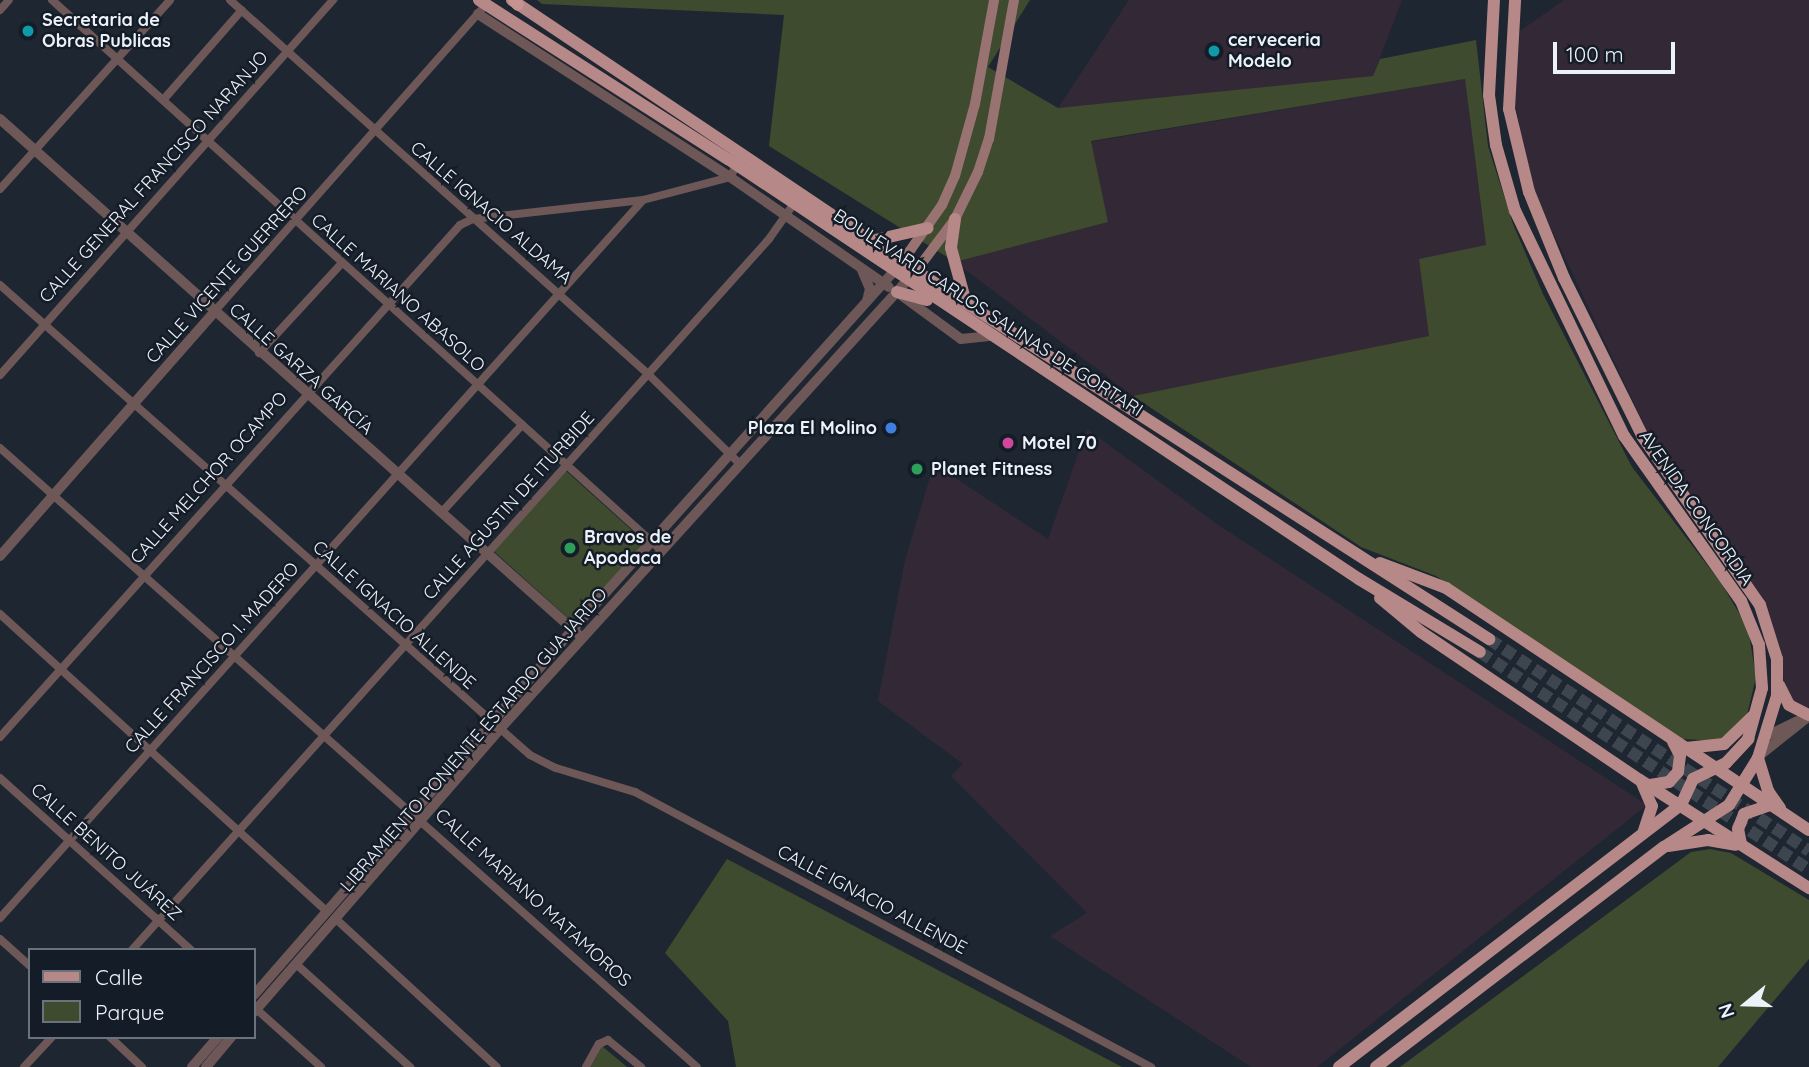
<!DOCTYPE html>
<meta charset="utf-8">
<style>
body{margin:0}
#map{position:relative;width:1809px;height:1067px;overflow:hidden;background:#1e2631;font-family:Quicksand,sans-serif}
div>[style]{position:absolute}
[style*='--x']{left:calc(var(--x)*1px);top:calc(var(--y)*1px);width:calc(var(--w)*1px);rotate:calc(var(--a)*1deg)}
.industrial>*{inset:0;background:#332836}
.green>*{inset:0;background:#3f4b2e;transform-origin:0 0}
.primary-tunnel>*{height:12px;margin-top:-6px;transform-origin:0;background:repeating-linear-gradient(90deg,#3d454f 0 12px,transparent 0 18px)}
.minor>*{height:8px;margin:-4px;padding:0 4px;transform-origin:4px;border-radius:4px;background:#6e5757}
.tertiary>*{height:10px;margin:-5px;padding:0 5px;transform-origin:5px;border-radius:5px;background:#6e5757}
.secondary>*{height:10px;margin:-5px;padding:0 5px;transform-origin:5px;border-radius:5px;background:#987372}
.primary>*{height:12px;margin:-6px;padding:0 6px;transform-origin:6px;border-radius:6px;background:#b78888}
.trunk>*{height:12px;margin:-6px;padding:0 6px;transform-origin:6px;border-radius:6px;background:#c69292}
.dots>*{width:19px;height:19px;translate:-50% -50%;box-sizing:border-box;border:4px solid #141c27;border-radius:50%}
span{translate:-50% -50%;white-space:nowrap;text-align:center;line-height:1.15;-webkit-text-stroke:5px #141c27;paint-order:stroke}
.poi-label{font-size:18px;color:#ecf2f9;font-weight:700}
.left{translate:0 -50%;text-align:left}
.right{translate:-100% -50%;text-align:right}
.street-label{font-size:18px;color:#ecf2f9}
.legend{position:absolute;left:28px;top:948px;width:228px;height:91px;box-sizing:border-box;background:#141c27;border:2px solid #6a727b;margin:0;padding:9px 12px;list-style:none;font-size:21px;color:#ecf2f9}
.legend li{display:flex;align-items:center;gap:14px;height:35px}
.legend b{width:35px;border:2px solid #6a727b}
.north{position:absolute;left:1711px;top:969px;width:70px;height:70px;-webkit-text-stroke:5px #141c27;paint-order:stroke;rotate:251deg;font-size:19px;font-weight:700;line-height:28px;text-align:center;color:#ecf2f9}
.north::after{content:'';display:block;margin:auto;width:24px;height:32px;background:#ecf2f9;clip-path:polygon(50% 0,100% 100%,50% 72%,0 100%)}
.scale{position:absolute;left:1553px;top:42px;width:122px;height:32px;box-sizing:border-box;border:4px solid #ecf2f9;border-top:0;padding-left:9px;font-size:21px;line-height:24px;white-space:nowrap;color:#ecf2f9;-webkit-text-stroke:5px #141c27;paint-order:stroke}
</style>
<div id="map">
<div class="industrial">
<i style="clip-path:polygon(1129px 0,1402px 0,1373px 76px,1263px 93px,1058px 108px)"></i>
<i style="clip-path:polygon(1564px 0,1809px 0,1809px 706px,1802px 712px,1786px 699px,1780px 647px,1766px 607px,1736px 559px,1660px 458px,1529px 182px,1515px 101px,1520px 31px)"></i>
<i style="clip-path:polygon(1465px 79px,1486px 245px,1429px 337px,1133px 396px,955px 262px,1107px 222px,1091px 142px)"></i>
<i style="clip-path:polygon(1087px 429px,1217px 524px,1647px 805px,1317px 1067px,1251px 1067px,1050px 936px,1087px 913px,951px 776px,963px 764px,878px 701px,905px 560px,934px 464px,1048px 539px)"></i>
</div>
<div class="green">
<i style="clip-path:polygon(537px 0,1030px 0,988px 67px,1058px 108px,1373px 76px,1380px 59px,1476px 40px,1488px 146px,1513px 224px,1543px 294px,1632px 467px,1721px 583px,1748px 628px,1756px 677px,1746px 719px,1720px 741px,1682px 739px,1436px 576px,1361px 547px,1133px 396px,1429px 336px,1419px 259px,1486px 245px,1465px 79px,1091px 141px,1108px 222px,955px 262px,769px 146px,784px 15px,542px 4px)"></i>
<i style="left:565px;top:470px;width:108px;height:108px;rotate:42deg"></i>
<i style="clip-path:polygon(1710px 849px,1731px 853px,1809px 900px,1809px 959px,1718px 1067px,1400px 1067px,1691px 852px)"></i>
<i style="clip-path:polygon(727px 859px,1122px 1067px,736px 1067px,728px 1021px,665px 953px)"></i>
<i style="clip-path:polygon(602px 1046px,627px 1067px,591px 1067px)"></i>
</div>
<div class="primary-tunnel">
<i style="--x:1489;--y:639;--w:384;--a:33.5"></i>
<i style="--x:1480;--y:652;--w:395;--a:33.5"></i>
</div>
<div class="minor">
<i style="--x:52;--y:0;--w:822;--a:42.09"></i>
<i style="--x:230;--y:0;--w:561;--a:41.82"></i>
<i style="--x:648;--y:374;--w:130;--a:44.4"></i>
<i style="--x:0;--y:10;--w:13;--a:-48"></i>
<i style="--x:164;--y:99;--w:118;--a:-48.8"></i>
<i style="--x:0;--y:189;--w:254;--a:-48"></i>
<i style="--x:0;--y:285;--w:708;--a:41.57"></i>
<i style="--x:530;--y:755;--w:29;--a:27"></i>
<i style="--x:556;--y:768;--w:83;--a:16.9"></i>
<i style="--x:635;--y:792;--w:585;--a:28.06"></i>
<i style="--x:214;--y:312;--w:403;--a:-48.5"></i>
<i style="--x:259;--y:353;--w:121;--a:-47.3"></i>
<i style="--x:0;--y:375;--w:502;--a:-48.39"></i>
<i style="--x:0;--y:448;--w:932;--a:41.61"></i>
<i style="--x:441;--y:513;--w:120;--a:-47.4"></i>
<i style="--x:0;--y:614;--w:442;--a:42.3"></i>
<i style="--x:0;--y:737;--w:688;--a:-48.06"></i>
<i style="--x:460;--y:225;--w:14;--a:-25"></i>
<i style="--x:473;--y:219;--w:171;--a:-6.4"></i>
<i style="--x:643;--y:200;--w:90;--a:-14.8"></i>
<i style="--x:730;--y:177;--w:14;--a:-60"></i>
<i style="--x:0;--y:778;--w:257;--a:42"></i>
<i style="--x:0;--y:918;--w:964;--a:-48.15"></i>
<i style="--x:337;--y:920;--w:217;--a:42.6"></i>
<i style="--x:0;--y:939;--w:40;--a:42"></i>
<i style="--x:132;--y:950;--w:955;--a:-48.14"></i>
<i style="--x:769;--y:239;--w:42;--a:-54.8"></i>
<i style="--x:296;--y:964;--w:154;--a:42.1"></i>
<i style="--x:254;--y:1007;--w:90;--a:41.8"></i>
<i style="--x:110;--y:1037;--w:44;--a:43.2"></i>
<i style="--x:24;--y:1067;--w:41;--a:-47"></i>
<i style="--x:586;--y:1067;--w:26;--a:-61"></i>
<i style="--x:599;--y:1044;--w:10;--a:-24"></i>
<i style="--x:608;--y:1040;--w:43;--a:39.3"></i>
</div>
<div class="tertiary">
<i style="--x:478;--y:14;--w:300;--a:32.9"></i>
<i style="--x:730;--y:177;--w:193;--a:34.7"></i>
<i style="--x:0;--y:119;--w:773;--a:41.7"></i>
<i style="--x:862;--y:270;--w:21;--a:67"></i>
<i style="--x:870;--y:289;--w:12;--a:104"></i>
<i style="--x:901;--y:295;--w:74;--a:36.3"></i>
<i style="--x:961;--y:339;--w:30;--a:-6"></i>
<i style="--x:0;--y:556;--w:325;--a:-48.7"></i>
<i style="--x:1767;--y:736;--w:34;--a:-26"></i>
<i style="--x:1760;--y:755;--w:63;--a:-38.5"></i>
<i style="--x:254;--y:995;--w:486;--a:-48.9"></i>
<i style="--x:573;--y:629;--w:489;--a:-48.1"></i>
<i style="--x:254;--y:1012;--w:374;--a:-49"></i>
<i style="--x:499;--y:730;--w:616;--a:-47.76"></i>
<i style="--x:192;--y:1067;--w:40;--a:-49"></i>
<i style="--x:206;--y:1067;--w:39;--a:-50"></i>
</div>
<div class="secondary">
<i style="--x:902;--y:262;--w:70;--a:-54.9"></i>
<i style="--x:942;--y:205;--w:32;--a:-66"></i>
<i style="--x:955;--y:176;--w:75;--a:-74.5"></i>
<i style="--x:975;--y:104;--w:106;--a:-79.6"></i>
<i style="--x:916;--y:271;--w:65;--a:-53.1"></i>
<i style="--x:955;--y:219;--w:52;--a:-63.9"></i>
<i style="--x:978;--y:172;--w:35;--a:-72"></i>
<i style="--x:989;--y:139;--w:141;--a:-79.8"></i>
</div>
<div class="primary">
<i style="--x:479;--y:0;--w:295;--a:32.6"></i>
<i style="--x:728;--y:159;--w:758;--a:33.65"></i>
<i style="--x:1359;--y:579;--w:141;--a:31.1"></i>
<i style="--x:512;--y:0;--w:470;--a:33.9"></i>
<i style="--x:902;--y:262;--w:698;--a:32.71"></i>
<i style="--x:955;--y:219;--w:29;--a:98"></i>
<i style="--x:951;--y:248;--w:57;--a:74.7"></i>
<i style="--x:871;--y:241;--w:58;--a:-12.8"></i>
<i style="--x:897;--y:292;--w:31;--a:15"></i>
<i style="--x:1380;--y:563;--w:71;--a:20.7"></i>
<i style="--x:1446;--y:588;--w:436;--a:33.7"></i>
<i style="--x:1380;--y:598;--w:53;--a:39.7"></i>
<i style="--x:1421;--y:632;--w:264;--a:34.1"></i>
<i style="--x:1640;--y:780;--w:201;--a:32.6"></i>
<i style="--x:1779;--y:685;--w:22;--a:63"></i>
<i style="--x:1789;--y:705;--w:22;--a:27"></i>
<i style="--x:1686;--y:748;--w:38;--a:-6"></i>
<i style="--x:1724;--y:744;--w:40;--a:-44"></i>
<i style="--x:1758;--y:758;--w:34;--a:73"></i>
<i style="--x:1768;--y:791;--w:21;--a:55"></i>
<i style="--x:1642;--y:783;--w:25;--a:67"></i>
<i style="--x:1652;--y:806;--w:26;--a:108"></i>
<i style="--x:1650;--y:785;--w:19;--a:-9"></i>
<i style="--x:1669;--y:782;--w:13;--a:-48"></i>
<i style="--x:1678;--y:772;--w:17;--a:-83"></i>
<i style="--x:1680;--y:755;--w:15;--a:-118"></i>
<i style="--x:1741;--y:844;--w:15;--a:-101"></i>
<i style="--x:1738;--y:829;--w:16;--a:-68"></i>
<i style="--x:1744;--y:814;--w:28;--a:-19"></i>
<i style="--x:1668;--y:846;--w:40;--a:-8.5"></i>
<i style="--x:1708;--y:840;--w:28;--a:10"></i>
<i style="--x:1339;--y:1067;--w:431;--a:-37.5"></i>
<i style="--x:1681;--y:805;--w:29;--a:-65"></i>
<i style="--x:1693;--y:779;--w:37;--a:-26"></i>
<i style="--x:1726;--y:763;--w:33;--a:-47"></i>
<i style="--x:1748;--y:739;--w:53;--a:-74.6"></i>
<i style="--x:1762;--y:688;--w:43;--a:-94"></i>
<i style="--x:1759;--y:645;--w:48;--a:-112.2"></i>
<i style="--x:1741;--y:601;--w:202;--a:-125.3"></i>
<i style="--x:1624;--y:436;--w:250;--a:-115.8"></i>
<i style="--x:1515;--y:211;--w:69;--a:-106.1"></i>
<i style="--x:1496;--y:145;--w:50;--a:-98"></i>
<i style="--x:1489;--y:95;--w:95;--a:-87"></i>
<i style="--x:1376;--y:1067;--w:362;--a:-37.4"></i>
<i style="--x:1664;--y:847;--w:77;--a:-32.9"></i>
<i style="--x:1729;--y:805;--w:55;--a:-58.3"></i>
<i style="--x:1758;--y:758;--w:65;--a:-73"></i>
<i style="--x:1777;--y:696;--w:37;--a:-90"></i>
<i style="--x:1777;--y:659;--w:57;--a:-107.5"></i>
<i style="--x:1760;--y:605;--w:205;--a:-124.9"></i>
<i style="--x:1643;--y:437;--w:178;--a:-116.4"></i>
<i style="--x:1564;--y:278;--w:93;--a:-112.1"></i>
<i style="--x:1529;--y:192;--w:85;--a:-103.5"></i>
<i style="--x:1509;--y:109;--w:109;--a:-86.8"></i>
</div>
<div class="trunk">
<i style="--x:514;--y:0;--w:6;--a:51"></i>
</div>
<div class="dots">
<i style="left:28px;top:31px;background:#0f9aa8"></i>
<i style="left:1214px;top:51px;background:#0f9aa8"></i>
<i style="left:891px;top:428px;background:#3f7fe0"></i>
<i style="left:1008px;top:443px;background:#d1479c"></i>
<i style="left:917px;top:469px;background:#2e9e5b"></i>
<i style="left:570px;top:548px;background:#2e9e5b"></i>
</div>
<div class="poi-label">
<span class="left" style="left:42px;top:31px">Secretaria de<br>Obras Publicas</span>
<span class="left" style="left:1228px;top:51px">cerveceria<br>Modelo</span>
<span class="right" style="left:877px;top:428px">Plaza El Molino</span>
<span class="left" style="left:1022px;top:443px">Motel 70</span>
<span class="left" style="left:931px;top:469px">Planet Fitness</span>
<span class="left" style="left:584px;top:548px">Bravos de<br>Apodaca</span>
</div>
<div class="street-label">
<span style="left:154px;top:177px;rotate:-48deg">CALLE GENERAL FRANCISCO NARANJO</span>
<span style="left:491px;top:213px;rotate:41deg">CALLE IGNACIO ALDAMA</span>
<span style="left:227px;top:275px;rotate:-48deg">CALLE VICENTE GUERRERO</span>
<span style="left:398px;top:293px;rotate:42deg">CALLE MARIANO ABASOLO</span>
<span style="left:988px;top:313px;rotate:33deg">BOULEVARD CARLOS SALINAS DE GORTARI</span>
<span style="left:301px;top:369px;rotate:42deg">CALLE GARZA GARCÍA</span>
<span style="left:209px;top:478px;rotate:-48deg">CALLE MELCHOR OCAMPO</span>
<span style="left:509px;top:506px;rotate:-48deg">CALLE AGUSTIN DE ITURBIDE</span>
<span style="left:1696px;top:508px;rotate:55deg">AVENIDA CONCORDIA</span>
<span style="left:394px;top:615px;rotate:42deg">CALLE IGNACIO ALLENDE</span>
<span style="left:212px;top:658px;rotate:-48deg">CALLE FRANCISCO I. MADERO</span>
<span style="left:474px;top:740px;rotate:-49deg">LIBRAMIENTO PONIENTE ESTARDO GUAJARDO</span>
<span style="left:106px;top:852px;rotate:42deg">CALLE BENITO JUÁREZ</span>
<span style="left:533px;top:898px;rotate:42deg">CALLE MARIANO MATAMOROS</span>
<span style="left:872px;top:900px;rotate:28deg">CALLE IGNACIO ALLENDE</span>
</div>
<ul class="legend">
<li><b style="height:9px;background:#b78888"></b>Calle</li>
<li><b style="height:19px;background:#3f4b2e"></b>Parque</li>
</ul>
<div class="north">N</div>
<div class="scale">100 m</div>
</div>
